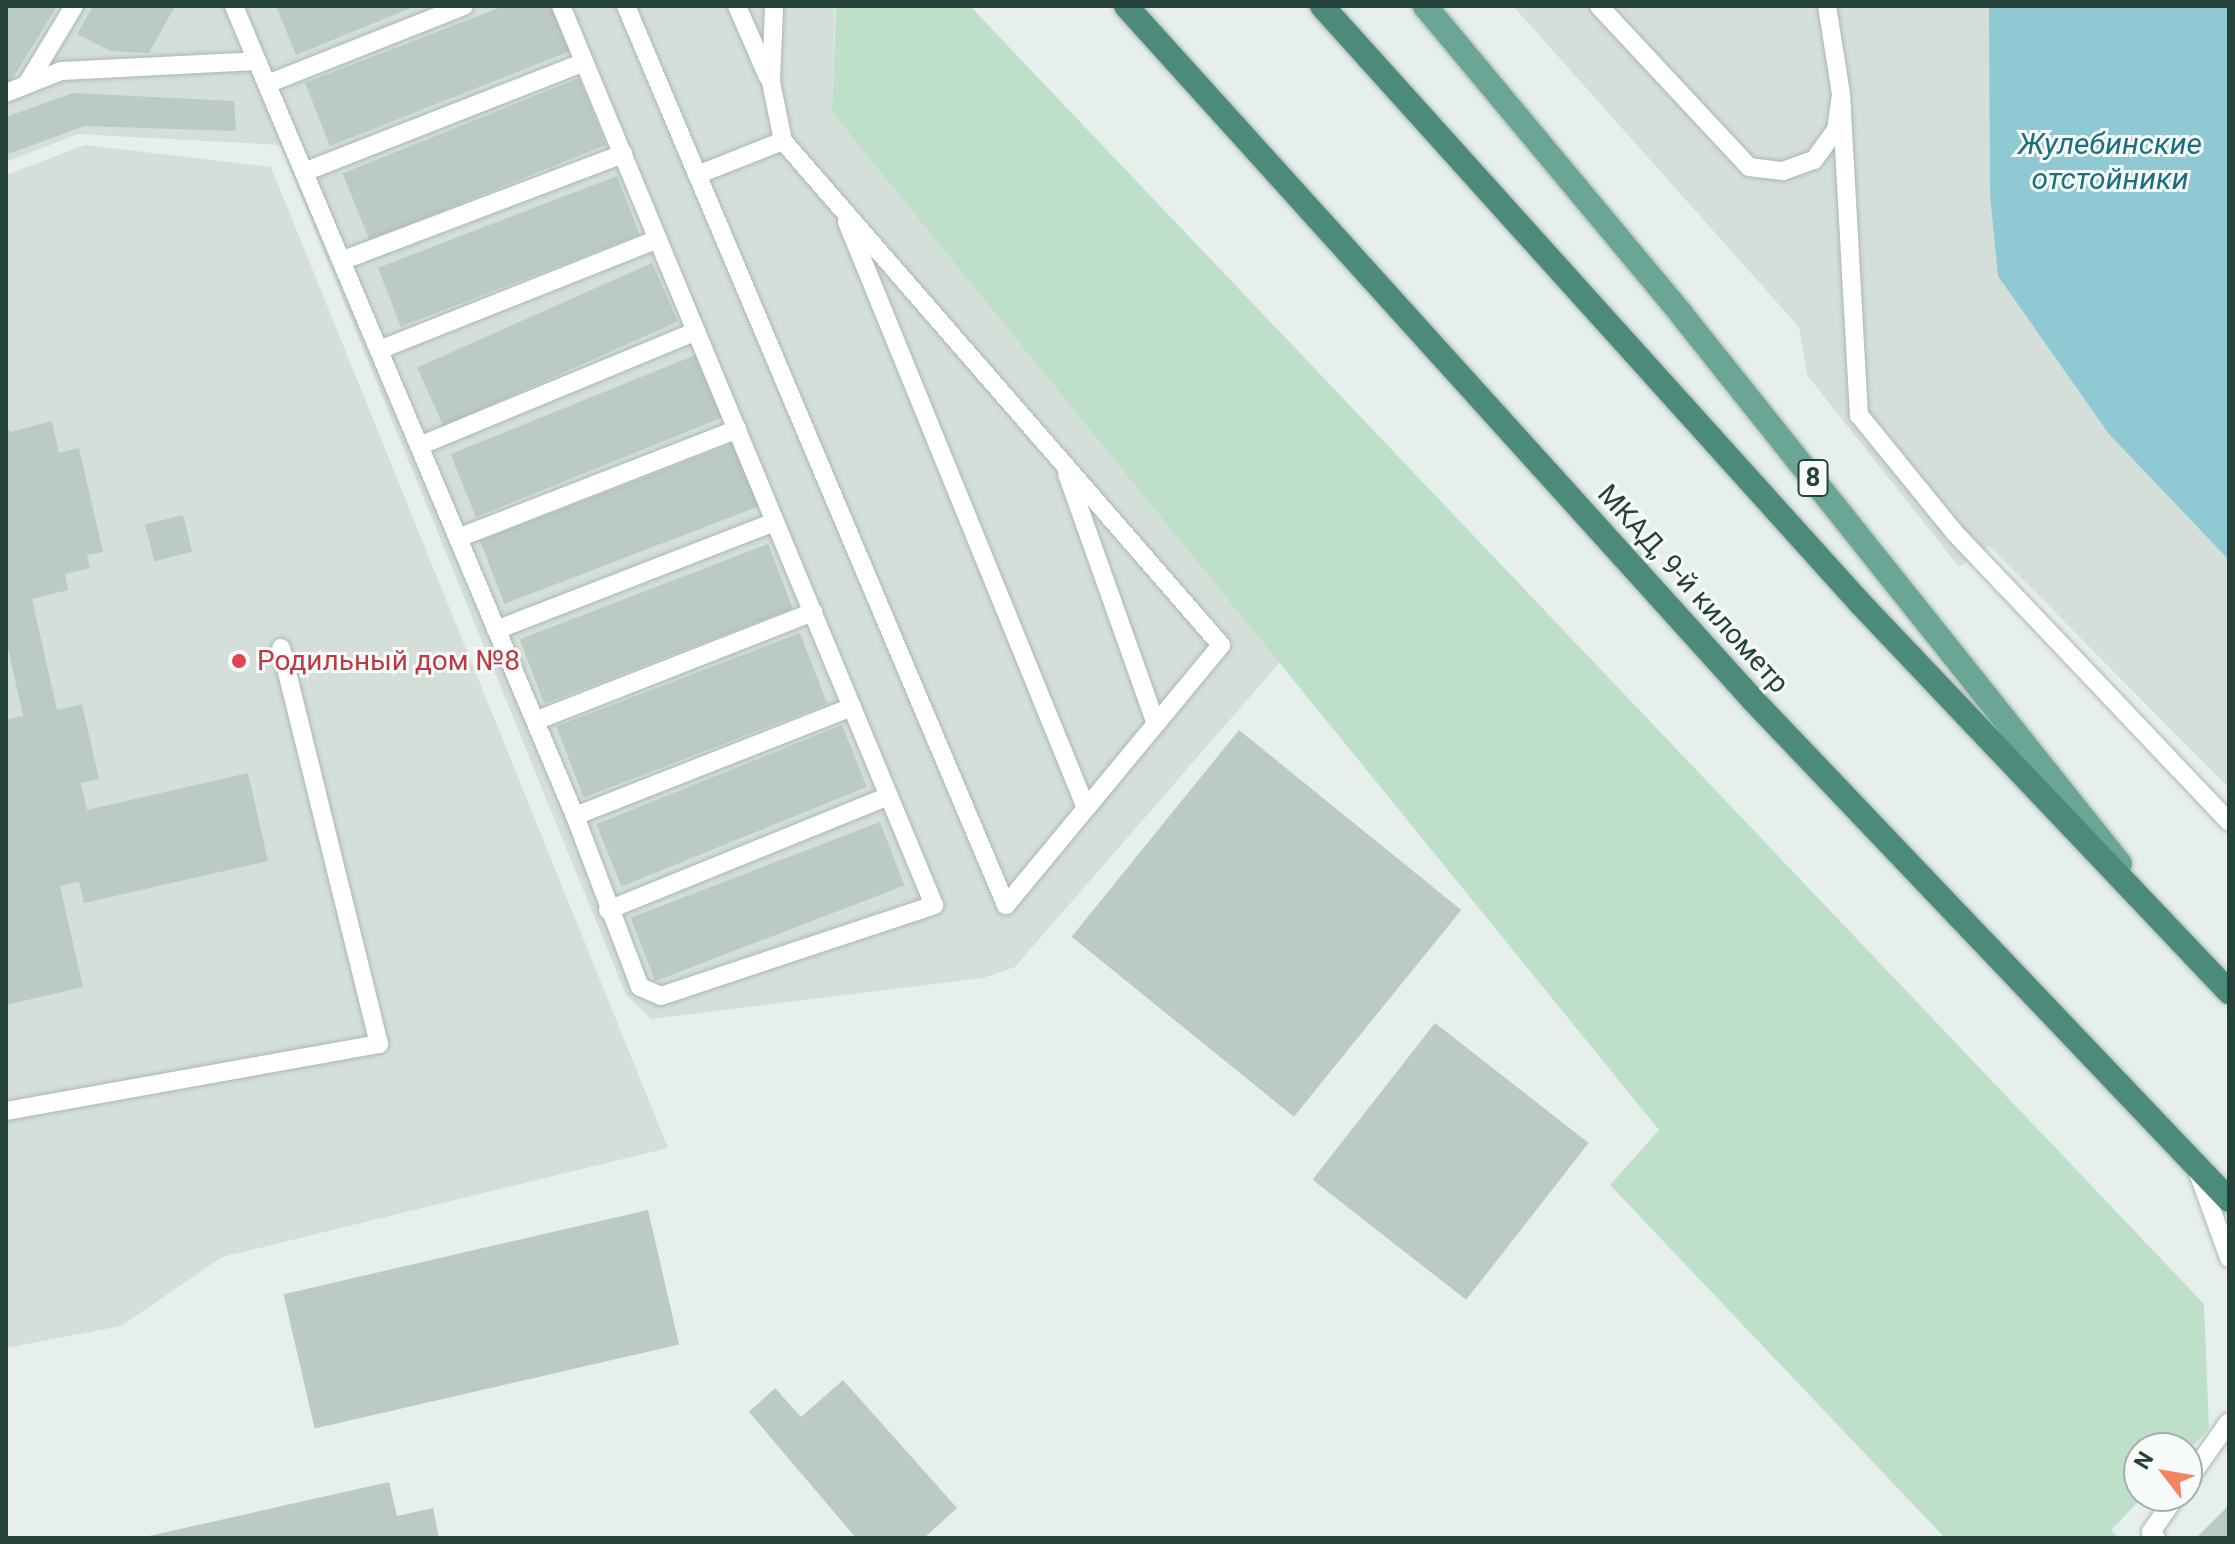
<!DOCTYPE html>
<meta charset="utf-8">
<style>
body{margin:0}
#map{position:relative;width:2235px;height:1544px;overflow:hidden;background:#e6efeb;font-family:Roboto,sans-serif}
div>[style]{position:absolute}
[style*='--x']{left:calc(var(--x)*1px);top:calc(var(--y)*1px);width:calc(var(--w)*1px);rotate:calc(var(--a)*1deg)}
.built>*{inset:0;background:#d4dfda}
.green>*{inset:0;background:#bfe0c8}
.water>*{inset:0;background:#8ec9d4}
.building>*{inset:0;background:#bbcac4;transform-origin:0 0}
.roads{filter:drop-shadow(0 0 2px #a8b8b2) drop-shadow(0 0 2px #a8b8b2)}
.service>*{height:18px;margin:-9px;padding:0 9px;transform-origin:9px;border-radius:9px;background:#fff}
.primary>*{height:24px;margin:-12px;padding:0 12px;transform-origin:12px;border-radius:12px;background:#6aa596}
.trunk>*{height:24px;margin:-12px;padding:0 12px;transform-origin:12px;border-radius:12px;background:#4c8a7c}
.dots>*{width:22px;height:22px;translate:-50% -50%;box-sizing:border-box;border:4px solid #f7fbf9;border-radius:50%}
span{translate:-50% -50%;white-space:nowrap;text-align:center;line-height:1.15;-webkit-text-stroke:6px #f7fbf9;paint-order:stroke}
.shield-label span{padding:2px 6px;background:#f7fbf9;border:2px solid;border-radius:6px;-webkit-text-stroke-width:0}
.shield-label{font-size:26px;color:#24423a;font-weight:700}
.street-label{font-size:28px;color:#24423a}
.health-label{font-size:28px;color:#be3a42}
.left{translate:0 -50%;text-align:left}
.water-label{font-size:30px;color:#1c6f80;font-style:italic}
.frame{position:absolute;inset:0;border:8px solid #24423a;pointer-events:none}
.north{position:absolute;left:2123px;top:1432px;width:80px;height:80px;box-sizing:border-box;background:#f7fbf9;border:2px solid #a3b1ad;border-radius:50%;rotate:301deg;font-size:22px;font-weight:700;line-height:32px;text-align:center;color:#24423a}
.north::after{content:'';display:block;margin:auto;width:28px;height:36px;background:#f4845f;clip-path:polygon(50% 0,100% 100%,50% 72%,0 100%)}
</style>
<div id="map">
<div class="built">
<i style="clip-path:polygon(6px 6px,835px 6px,832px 112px,1287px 654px,1015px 967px,983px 978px,651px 1019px,626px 995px,280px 145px,78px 134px,6px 162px)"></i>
<i style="clip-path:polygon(1513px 6px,2229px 6px,2229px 788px,1989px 546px,1959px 567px,1807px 375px,1799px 327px)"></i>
<i style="clip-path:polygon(85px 145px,271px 167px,668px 1148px,222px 1257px,121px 1326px,6px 1348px,6px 175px)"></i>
</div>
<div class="green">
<i style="clip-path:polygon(836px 6px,970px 6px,2204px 1304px,2209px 1429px,2187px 1452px,2187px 1448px,2139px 1448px,2139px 1496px,2144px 1496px,2111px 1530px,2119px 1538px,1945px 1538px,1610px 1185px,1659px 1130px,832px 112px)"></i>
</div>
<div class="water">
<i style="clip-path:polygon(1989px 6px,2229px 6px,2229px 560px,2109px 434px,1998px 276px,1990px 195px)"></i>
</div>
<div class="building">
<i style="clip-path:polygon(6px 6px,57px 6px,8px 86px,6px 85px)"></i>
<i style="clip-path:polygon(93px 6px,175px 6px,149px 53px,110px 51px,77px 34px)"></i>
<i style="clip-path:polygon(276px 6px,416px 6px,296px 55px)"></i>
<i style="clip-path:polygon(504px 6px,560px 6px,578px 48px,330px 146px,305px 83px)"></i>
<i style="left:579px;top:78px;width:72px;height:255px;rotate:68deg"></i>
<i style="clip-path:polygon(73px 93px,234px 101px,236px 131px,84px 126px,6px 155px,6px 117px)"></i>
<i style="left:617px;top:176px;width:63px;height:256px;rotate:69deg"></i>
<i style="left:652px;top:263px;width:64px;height:257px;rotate:66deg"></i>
<i style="left:698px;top:354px;width:68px;height:267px;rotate:68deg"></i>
<i style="clip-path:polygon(52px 421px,59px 453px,79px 448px,103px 552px,87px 555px,90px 568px,65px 574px,68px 590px,32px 599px,57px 710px,82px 704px,99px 779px,81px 783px,87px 810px,248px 773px,268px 861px,84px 903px,79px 882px,60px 886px,83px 987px,6px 1005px,6px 720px,23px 716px,6px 639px,6px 422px,10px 432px)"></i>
<i style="left:734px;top:443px;width:68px;height:272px;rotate:69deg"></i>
<i style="left:183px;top:515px;width:38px;height:39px;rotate:76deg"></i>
<i style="left:768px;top:544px;width:69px;height:266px;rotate:69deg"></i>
<i style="left:800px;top:633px;width:76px;height:261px;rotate:69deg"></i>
<i style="left:842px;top:725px;width:67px;height:265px;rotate:68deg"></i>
<i style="left:1239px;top:730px;width:286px;height:266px;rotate:39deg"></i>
<i style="left:880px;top:822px;width:68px;height:267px;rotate:69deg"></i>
<i style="left:1435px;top:1023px;width:195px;height:199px;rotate:38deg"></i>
<i style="left:648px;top:1210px;width:138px;height:374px;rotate:77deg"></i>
<i style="clip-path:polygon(843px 1380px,957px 1508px,924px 1538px,856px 1538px,749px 1412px,775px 1388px,801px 1417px)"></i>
<i style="clip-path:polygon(389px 1482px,397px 1516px,433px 1508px,439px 1538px,140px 1538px)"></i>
<i style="clip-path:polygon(2229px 1505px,2229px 1538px,2196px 1538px)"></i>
</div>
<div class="roads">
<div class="service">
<i style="--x:234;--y:6;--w:60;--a:67.3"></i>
<i style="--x:626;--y:6;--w:976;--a:67.09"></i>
<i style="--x:1006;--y:905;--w:337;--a:-50.4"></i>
<i style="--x:1221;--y:645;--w:668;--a:-130.99"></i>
<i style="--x:783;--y:141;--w:60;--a:-101.5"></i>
<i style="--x:771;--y:82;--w:76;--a:-87.7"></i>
<i style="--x:737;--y:6;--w:77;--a:66.4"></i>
<i style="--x:1599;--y:6;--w:220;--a:47"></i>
<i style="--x:1749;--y:167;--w:34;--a:7"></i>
<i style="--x:1783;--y:171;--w:33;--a:-20"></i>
<i style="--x:1814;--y:160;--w:37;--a:-54"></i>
<i style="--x:1836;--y:130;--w:36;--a:-82"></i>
<i style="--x:1841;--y:94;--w:89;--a:-99"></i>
<i style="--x:27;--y:84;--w:91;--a:-58.9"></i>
<i style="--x:267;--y:84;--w:212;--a:-21.6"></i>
<i style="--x:6;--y:93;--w:59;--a:-21.8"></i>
<i style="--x:61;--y:71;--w:196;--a:-2.9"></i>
<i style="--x:257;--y:61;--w:819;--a:67.16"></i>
<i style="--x:575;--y:816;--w:183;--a:69.2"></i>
<i style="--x:640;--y:987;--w:23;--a:23"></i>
<i style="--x:661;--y:996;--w:288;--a:-18.4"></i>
<i style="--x:934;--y:905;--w:973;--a:-112.53"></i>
<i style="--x:1841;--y:94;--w:322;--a:86.8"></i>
<i style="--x:1859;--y:415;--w:151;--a:50.9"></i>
<i style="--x:1954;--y:532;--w:400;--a:46.5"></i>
<i style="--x:304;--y:172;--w:301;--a:-21.4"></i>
<i style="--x:697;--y:175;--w:92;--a:-21.6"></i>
<i style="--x:847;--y:222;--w:633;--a:67.81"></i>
<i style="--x:341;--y:261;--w:302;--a:-20.8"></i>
<i style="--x:379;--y:350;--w:300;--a:-21.7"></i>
<i style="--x:419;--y:446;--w:300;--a:-22.5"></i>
<i style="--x:1067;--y:474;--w:265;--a:70.4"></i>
<i style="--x:458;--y:538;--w:300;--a:-21.3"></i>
<i style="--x:496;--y:630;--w:299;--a:-21.2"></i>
<i style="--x:535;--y:721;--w:299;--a:-21.4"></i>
<i style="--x:575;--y:816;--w:298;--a:-21.5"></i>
<i style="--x:608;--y:910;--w:303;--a:-22.1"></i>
<i style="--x:6;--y:1111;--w:379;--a:-10.2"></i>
<i style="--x:379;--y:1044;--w:408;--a:-103.9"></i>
<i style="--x:2197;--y:1170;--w:94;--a:70"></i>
<i style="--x:2187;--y:1481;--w:72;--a:-54.6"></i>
<i style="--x:2156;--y:1538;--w:8;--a:-130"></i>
<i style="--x:2151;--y:1532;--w:44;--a:-55.2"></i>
</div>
<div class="primary">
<i style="--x:1425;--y:6;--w:402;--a:50.2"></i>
<i style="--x:1682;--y:315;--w:702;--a:51.42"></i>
</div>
<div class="trunk">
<i style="--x:1126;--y:6;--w:935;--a:47.9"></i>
<i style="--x:1753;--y:700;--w:690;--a:46.41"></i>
<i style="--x:1322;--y:6;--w:802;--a:47.98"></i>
<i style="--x:1859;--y:602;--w:538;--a:46.51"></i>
</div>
</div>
<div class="dots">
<i style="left:239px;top:661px;background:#e0444e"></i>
</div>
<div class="shield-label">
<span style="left:1813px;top:478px">8</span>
</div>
<div class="street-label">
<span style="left:1693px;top:589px;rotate:48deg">МКАД, 9-й километр</span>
</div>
<div class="health-label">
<span class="left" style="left:257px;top:661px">Родильный дом №8</span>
</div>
<div class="water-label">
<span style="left:2110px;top:161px">Жулебинские<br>отстойники</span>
</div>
<div class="frame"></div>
<div class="north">N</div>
</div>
